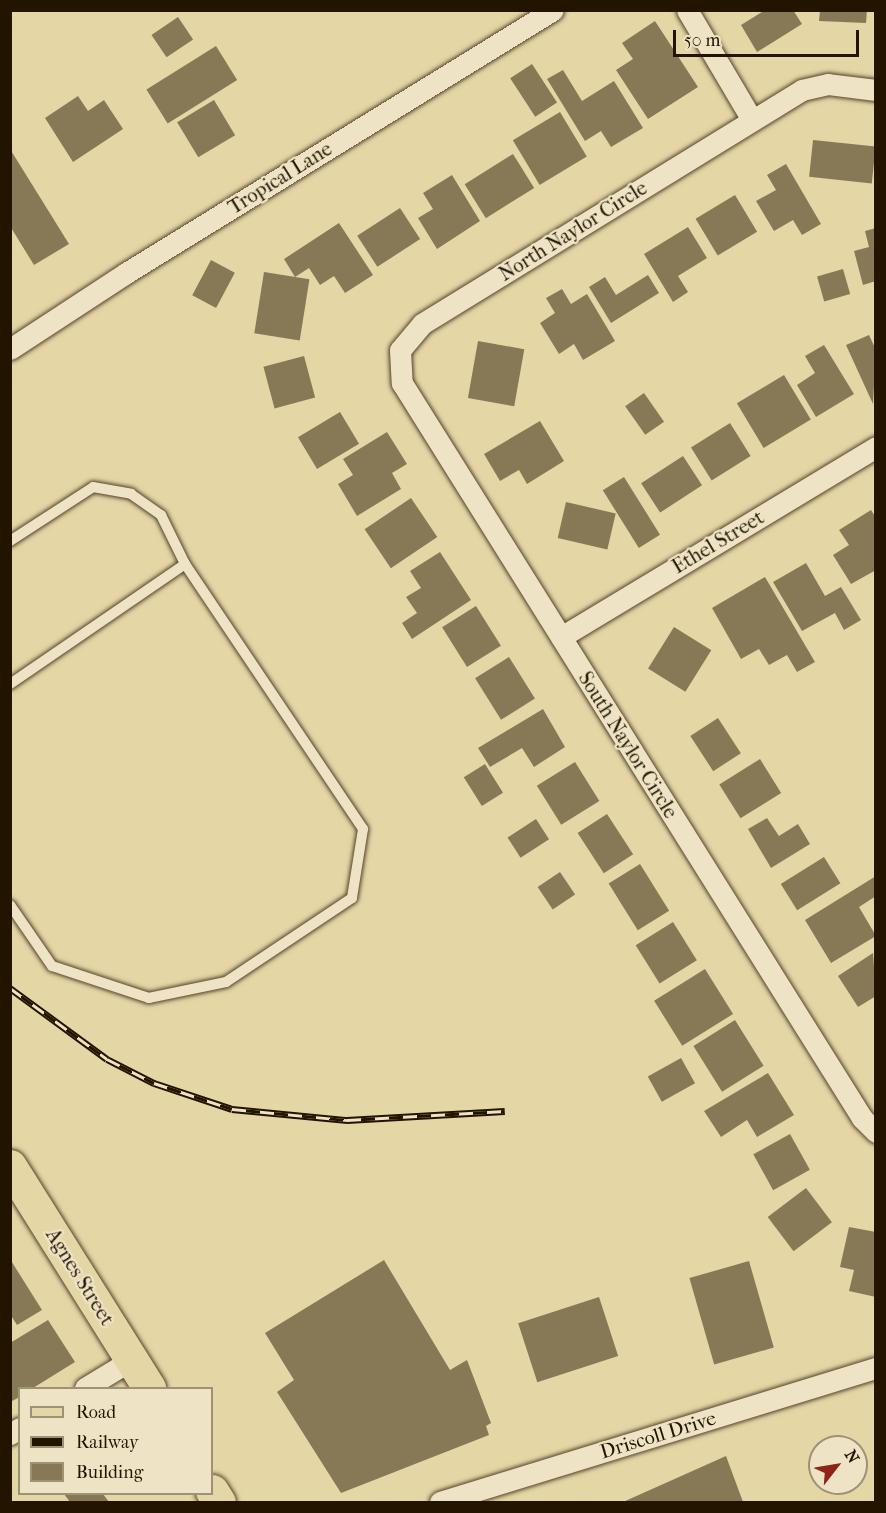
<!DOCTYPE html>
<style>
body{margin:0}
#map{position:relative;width:886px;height:1513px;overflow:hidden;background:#e5d6a6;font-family:"IM FELL French Canon",serif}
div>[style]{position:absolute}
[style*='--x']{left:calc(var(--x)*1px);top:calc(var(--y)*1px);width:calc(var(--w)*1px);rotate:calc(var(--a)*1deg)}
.building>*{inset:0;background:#887956;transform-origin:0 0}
.roads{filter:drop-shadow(0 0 2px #54442a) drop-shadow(0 0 2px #54442a)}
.service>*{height:10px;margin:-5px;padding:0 5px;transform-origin:5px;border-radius:5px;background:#eee4c5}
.minor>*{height:21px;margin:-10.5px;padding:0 10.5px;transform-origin:10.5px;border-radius:10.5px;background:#eee4c5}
.primary>*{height:33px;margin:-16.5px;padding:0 16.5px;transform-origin:16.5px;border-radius:16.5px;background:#e5d6a6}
.rail>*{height:7px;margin-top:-3.5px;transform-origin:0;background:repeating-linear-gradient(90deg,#eee4c5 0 14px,#231400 0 28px);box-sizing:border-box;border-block:2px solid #231400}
span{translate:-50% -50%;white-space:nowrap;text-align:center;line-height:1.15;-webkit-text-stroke:4.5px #eee4c5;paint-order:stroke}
.street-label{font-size:20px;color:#231400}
.frame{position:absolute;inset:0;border:12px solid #231400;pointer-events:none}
.legend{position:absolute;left:18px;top:1387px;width:195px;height:108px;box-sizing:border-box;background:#eee4c5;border:2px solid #9d9176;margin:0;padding:8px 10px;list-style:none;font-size:18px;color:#231400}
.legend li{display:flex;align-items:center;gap:12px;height:30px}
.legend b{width:30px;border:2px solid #9d9176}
.north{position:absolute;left:808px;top:1435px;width:60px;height:60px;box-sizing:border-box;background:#eee4c5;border:2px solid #9d9176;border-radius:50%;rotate:59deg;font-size:16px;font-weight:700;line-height:24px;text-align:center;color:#231400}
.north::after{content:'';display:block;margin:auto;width:21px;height:27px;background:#8f2418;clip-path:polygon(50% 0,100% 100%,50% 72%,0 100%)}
.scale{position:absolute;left:673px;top:30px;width:186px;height:27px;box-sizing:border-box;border:3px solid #231400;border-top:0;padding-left:8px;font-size:18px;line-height:21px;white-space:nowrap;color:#231400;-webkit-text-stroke:4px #eee4c5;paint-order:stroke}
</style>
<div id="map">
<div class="building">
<i style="clip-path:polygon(765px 10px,793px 10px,802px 24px,757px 52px,741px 25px)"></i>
<i style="clip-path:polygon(820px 10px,867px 10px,866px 23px,819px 21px)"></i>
<i style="left:178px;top:17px;width:27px;height:32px;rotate:56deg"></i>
<i style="clip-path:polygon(655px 21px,698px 87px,648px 119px,616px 70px,633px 59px,622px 43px)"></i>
<i style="left:216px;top:46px;width:40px;height:82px;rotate:58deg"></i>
<i style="left:532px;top:64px;width:46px;height:26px;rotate:57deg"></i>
<i style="clip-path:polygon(563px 70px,582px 101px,614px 81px,643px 128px,611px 147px,601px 131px,585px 141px,547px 79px)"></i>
<i style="clip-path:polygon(78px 96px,88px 111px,104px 100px,123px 129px,73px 162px,45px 118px)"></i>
<i style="left:214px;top:100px;width:41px;height:43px;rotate:59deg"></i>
<i style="left:560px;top:112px;width:52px;height:55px;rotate:59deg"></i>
<i style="left:813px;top:140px;width:63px;height:37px;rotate:6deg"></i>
<i style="clip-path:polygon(10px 149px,69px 244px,34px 265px,10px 226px)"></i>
<i style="left:513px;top:154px;width:40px;height:57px;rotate:58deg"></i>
<i style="clip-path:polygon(786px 164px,821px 224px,802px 235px,793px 220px,774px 231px,756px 201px,776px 190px,767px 175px)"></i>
<i style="clip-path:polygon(452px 175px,480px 221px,437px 249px,418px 218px,433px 209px,423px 193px)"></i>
<i style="left:735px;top:195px;width:43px;height:46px;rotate:59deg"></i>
<i style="left:400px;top:208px;width:37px;height:51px;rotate:57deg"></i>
<i style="clip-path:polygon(339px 223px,373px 275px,345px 293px,334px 276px,320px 285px,309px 268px,295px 277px,284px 259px)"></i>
<i style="clip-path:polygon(688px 227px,707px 258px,678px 276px,688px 292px,673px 302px,644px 254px)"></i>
<i style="clip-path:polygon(876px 228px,876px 281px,863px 285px,854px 251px,869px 247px,865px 231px)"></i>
<i style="left:211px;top:260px;width:27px;height:40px;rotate:28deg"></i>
<i style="left:843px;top:269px;width:26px;height:27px;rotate:74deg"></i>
<i style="left:264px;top:272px;width:46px;height:62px;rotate:9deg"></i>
<i style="clip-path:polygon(648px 275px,659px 293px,611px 323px,589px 287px,605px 277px,616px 295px)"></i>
<i style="clip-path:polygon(562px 289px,571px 304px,587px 294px,615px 341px,583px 360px,574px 344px,559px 354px,540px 323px,555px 313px,546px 298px)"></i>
<i style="clip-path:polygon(869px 335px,876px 350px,873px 404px,846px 345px)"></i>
<i style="left:478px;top:341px;width:47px;height:58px;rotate:10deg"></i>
<i style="clip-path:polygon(824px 345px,854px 394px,816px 417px,797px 385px,815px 373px,805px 356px)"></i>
<i style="left:304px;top:356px;width:43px;height:42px;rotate:75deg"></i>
<i style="left:784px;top:375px;width:52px;height:55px;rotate:59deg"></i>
<i style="left:644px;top:393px;width:35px;height:23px;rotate:55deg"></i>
<i style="left:340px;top:412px;width:37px;height:49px;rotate:59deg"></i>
<i style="clip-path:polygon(540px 421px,564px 461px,527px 484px,519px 470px,500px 481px,484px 454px)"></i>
<i style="left:730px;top:423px;width:39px;height:46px;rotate:58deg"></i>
<i style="clip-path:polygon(387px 432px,407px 464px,392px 473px,401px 489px,357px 516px,338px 484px,353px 475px,343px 459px)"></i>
<i style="left:683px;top:456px;width:35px;height:50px;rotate:57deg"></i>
<i style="left:624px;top:477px;width:68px;height:25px;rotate:58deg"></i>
<i style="left:411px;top:498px;width:47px;height:56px;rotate:56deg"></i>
<i style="left:566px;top:502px;width:51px;height:37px;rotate:13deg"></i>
<i style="clip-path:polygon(871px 510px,876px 518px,876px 570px,851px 584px,833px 555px,849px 545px,839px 530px)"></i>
<i style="clip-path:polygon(440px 552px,471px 600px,412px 639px,402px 623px,417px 613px,406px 597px,421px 588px,410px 571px)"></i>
<i style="clip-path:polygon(806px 563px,825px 596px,841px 587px,861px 620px,844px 630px,835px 613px,802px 631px,773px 582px)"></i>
<i style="clip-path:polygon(765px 577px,815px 662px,797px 672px,787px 655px,769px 665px,759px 649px,741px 659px,712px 608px)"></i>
<i style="left:476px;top:606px;width:47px;height:40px;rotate:58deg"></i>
<i style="left:674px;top:627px;width:44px;height:49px;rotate:32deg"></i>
<i style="left:509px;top:657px;width:49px;height:40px;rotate:58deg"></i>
<i style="clip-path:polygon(543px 709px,565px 747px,534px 767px,522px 748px,490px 767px,478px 748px)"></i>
<i style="left:718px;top:718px;width:42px;height:33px;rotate:57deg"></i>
<i style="left:760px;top:759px;width:40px;height:48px;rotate:58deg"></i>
<i style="left:575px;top:762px;width:46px;height:45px;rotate:58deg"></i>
<i style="left:485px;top:764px;width:34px;height:25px;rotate:58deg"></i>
<i style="left:607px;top:814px;width:48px;height:35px;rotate:57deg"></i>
<i style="clip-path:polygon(767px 818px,779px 836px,798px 824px,810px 844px,771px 868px,748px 829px)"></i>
<i style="left:536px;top:819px;width:24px;height:34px;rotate:57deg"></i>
<i style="left:824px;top:857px;width:31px;height:51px;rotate:58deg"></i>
<i style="left:640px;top:864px;width:55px;height:37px;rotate:58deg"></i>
<i style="left:560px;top:872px;width:27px;height:27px;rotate:56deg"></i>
<i style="clip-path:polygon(876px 876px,876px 896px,859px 907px,876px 936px,831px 963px,805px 920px)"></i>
<i style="left:673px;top:922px;width:45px;height:44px;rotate:58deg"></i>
<i style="clip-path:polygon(873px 953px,876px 996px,858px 1007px,838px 976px)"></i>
<i style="left:705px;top:969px;width:53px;height:60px;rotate:58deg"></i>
<i style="left:735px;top:1020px;width:54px;height:49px;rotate:58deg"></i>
<i style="left:681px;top:1058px;width:29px;height:38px;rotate:61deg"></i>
<i style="clip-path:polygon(768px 1073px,794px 1115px,757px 1137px,747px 1120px,721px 1137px,704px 1111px)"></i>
<i style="left:790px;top:1134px;width:41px;height:42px;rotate:61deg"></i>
<i style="left:806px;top:1188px;width:43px;height:48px;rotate:53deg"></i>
<i style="clip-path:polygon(849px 1227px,876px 1232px,876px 1297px,849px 1291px,854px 1270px,840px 1267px)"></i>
<i style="clip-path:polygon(10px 1259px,42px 1310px,17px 1325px,10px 1314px)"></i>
<i style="clip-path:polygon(384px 1260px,450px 1370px,467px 1360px,491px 1423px,486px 1426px,489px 1435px,341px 1493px,277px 1392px,294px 1380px,265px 1333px)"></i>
<i style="left:749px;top:1261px;width:90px;height:62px;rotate:74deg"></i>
<i style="left:599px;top:1297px;width:62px;height:85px;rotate:72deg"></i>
<i style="clip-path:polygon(48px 1320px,75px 1362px,33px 1388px,20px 1388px,20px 1397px,10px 1402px,10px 1343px)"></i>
<i style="clip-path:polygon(726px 1456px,743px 1502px,623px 1502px)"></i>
<i style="clip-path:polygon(64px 1494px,103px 1494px,109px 1502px,70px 1502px)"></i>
</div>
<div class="roads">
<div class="service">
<i style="--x:10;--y:541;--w:99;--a:-33"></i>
<i style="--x:93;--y:487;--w:39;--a:10"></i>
<i style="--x:131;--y:494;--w:37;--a:35"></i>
<i style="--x:161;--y:515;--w:55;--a:63.9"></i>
<i style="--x:185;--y:564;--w:319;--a:56.1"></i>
<i style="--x:363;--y:829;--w:70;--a:99.1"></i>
<i style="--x:352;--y:898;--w:151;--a:146.3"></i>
<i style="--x:226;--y:982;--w:79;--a:168.3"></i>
<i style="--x:149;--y:998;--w:102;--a:-161.7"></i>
<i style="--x:52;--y:966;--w:74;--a:-124.5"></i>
<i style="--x:10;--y:684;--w:212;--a:-34.4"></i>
</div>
<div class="minor">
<i style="--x:687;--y:10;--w:128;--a:59.4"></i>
<i style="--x:876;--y:90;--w:48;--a:-172.9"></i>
<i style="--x:828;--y:84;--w:27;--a:167"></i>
<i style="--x:802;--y:90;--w:446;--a:148.4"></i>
<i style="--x:422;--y:324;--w:34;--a:130"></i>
<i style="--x:400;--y:350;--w:33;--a:87"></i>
<i style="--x:402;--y:383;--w:867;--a:57.96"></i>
<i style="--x:862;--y:1118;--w:20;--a:45"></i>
<i style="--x:10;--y:349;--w:139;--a:-33.2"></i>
<i style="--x:126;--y:273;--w:501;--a:-31.63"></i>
<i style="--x:561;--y:637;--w:368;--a:-31.1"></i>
<i style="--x:85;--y:1388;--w:54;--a:-31.3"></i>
<i style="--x:10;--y:1434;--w:12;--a:-31"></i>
<i style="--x:440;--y:1502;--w:456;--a:-17.1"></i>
</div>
<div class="primary">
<i style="--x:10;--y:1166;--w:262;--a:57.9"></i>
<i style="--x:212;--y:1491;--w:13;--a:58"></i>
</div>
</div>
<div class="rail">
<i style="--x:10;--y:988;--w:120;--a:36.2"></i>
<i style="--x:107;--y:1059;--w:53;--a:27.1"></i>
<i style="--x:154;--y:1083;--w:82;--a:18.4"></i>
<i style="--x:232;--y:1109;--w:116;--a:5.5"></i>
<i style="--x:347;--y:1120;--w:158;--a:-3.3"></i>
</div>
<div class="street-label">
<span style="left:280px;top:178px;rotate:-32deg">Tropical Lane</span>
<span style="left:573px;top:231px;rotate:-32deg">North Naylor Circle</span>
<span style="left:718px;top:542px;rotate:-31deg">Ethel Street</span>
<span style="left:628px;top:745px;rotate:58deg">South Naylor Circle</span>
<span style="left:80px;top:1277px;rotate:58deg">Agnes Street</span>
<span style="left:658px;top:1435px;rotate:-17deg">Driscoll Drive</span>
</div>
<div class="frame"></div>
<ul class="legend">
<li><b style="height:8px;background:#e5d6a6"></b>Road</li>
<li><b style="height:8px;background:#231400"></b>Railway</li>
<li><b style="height:16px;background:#887956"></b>Building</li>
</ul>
<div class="north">N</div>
<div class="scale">50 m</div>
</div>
